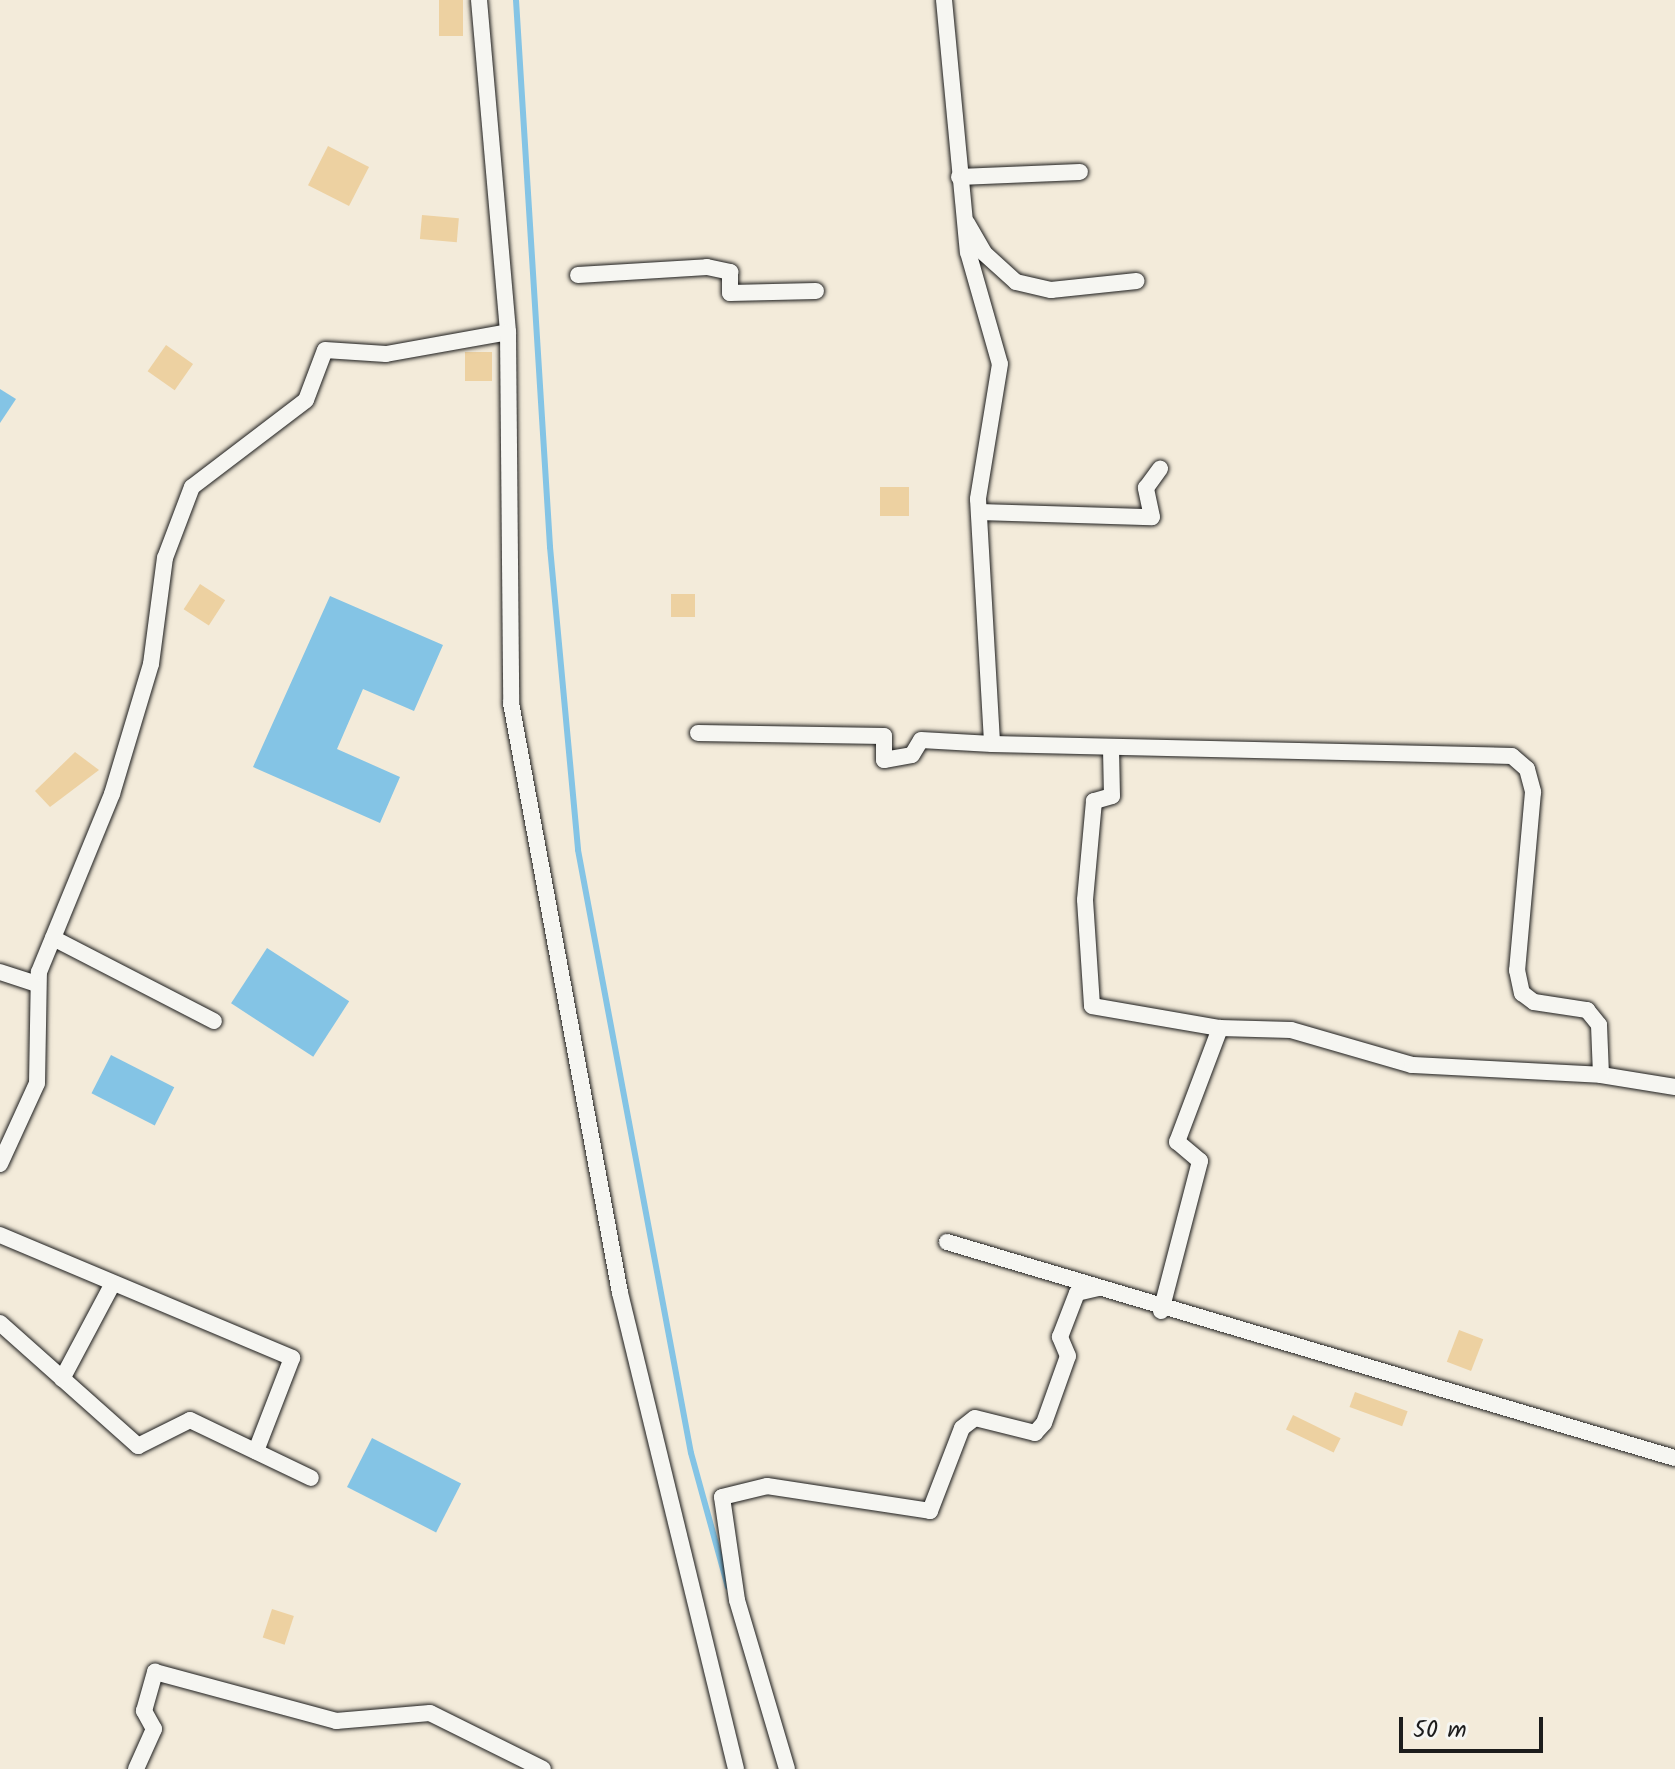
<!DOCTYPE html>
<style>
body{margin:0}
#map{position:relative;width:1675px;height:1769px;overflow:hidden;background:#f3ebda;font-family:Kalam,sans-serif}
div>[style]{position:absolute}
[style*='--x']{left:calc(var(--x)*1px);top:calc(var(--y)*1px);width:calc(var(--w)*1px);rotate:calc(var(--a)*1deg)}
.water>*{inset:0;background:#84c4e5;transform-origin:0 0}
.stream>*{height:6px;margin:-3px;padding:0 3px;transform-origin:3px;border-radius:3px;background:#84c4e5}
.building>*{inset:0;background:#edd1a1;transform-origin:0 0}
.roads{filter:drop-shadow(0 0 2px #1c1c1c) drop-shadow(0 0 2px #1c1c1c)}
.minor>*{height:16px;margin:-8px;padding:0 8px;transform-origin:8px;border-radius:8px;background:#f6f6f2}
span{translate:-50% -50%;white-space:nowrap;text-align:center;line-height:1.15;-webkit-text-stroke:7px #f6f6f2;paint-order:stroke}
.scale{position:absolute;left:1399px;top:1717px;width:144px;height:36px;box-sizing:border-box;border:4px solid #1c1c1c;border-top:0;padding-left:10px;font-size:24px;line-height:28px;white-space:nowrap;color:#1c1c1c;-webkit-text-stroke:6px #f6f6f2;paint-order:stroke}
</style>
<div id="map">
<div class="water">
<i style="clip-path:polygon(0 389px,16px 399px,0 423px)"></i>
<i style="clip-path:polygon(330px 596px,443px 645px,414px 711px,363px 689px,337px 749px,400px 777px,380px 823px,253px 767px)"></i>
<i style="left:267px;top:948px;width:98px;height:66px;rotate:33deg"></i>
<i style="left:111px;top:1055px;width:71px;height:43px;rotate:27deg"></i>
<i style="left:372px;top:1438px;width:100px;height:55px;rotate:27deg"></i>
</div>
<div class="stream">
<i style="--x:516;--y:0;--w:548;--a:86.44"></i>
<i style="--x:550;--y:547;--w:304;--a:84.7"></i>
<i style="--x:578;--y:850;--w:613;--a:79.39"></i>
<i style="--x:691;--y:1453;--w:139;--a:74.6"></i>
</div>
<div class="building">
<i style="left:439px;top:0;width:24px;height:36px"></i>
<i style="left:328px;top:146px;width:46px;height:44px;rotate:27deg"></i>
<i style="left:422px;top:215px;width:37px;height:24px;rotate:5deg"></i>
<i style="left:166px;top:345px;width:33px;height:32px;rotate:35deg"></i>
<i style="left:492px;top:352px;width:29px;height:27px;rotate:90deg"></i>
<i style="left:880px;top:487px;width:29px;height:29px"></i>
<i style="left:200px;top:584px;width:30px;height:30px;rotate:33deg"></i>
<i style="left:671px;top:594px;width:24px;height:23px"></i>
<i style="clip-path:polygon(75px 752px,99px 770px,50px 807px,35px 791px)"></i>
<i style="left:1459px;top:1330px;width:26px;height:34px;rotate:21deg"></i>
<i style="left:1355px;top:1392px;width:56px;height:16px;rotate:20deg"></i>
<i style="left:1293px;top:1415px;width:53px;height:16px;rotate:26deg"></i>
<i style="left:272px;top:1609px;width:23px;height:30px;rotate:18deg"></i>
</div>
<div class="roads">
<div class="minor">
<i style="--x:479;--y:0;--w:333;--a:85"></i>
<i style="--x:944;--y:0;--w:253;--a:84.6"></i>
<i style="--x:968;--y:252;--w:116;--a:74.1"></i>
<i style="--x:1000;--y:364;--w:137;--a:99.3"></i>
<i style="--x:978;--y:499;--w:245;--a:86.7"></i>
<i style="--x:992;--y:744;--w:520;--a:1.32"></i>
<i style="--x:1512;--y:756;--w:20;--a:41"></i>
<i style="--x:1527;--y:769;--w:24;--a:75"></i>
<i style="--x:1533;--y:792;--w:179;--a:95.1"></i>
<i style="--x:1517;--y:970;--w:24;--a:78"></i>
<i style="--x:1522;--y:993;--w:15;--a:37"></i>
<i style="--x:1534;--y:1002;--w:54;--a:8.6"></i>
<i style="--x:1587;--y:1010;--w:19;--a:51"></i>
<i style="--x:1599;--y:1025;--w:50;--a:87.7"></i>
<i style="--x:1601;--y:1075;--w:75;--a:9.2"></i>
<i style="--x:959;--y:177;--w:121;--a:-2.4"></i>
<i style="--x:967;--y:223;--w:34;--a:60"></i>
<i style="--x:984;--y:253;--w:43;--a:42.2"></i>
<i style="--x:1016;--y:282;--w:36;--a:13"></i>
<i style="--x:1051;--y:290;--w:86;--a:-6"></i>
<i style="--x:578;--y:275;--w:129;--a:-3.5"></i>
<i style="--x:707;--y:267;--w:24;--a:12"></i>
<i style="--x:730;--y:272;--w:21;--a:90"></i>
<i style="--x:730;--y:293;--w:86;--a:-1.3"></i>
<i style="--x:979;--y:512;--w:173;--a:1.7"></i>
<i style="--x:1152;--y:517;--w:30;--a:-102"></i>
<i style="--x:1146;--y:488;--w:24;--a:-54"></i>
<i style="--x:698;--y:733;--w:186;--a:0.9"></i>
<i style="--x:884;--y:736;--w:24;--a:90"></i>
<i style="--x:884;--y:760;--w:28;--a:-10"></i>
<i style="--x:912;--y:755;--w:17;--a:-59"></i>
<i style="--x:921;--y:740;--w:71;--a:3.2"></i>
<i style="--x:1111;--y:749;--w:47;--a:88.8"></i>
<i style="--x:1112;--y:796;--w:19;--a:164"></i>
<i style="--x:1094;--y:801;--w:99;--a:95.2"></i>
<i style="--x:1085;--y:900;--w:106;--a:86.2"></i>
<i style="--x:1092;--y:1006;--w:130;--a:9.8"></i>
<i style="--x:1220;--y:1028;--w:71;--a:1.6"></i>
<i style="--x:1291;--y:1030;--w:126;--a:16.1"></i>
<i style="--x:1412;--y:1065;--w:189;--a:3"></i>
<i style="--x:53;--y:938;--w:181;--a:27.3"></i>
<i style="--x:0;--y:972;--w:40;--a:18"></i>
<i style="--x:0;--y:1164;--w:89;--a:-65.4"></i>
<i style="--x:37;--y:1083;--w:111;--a:-89"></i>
<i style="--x:39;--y:972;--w:192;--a:-67.7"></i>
<i style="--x:112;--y:794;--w:136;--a:-73.3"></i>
<i style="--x:151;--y:664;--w:107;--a:-82.5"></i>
<i style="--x:165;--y:558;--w:76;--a:-69.2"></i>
<i style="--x:192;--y:487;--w:143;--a:-37.3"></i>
<i style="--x:306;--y:400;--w:53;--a:-69.2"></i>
<i style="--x:325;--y:350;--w:61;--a:3.8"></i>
<i style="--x:386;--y:354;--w:124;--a:-10.2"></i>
<i style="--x:508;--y:332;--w:371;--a:89.5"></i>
<i style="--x:511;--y:703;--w:600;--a:79.53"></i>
<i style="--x:620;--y:1293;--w:490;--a:76.3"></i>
<i style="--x:0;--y:1235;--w:317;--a:22.8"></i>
<i style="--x:292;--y:1358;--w:100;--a:111.2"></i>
<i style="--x:947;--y:1242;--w:759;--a:16.53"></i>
<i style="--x:1161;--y:1311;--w:155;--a:-75.4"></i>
<i style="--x:1200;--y:1161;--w:30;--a:-140"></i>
<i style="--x:1177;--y:1142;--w:122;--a:-69.3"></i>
<i style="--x:0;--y:1323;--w:185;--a:41.7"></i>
<i style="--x:138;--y:1446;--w:58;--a:-26.6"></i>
<i style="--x:190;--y:1420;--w:134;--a:25.6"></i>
<i style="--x:62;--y:1379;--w:104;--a:-62"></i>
<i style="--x:136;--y:1769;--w:44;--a:-65.8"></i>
<i style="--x:154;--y:1729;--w:21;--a:-119"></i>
<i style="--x:144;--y:1711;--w:41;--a:-74.2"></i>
<i style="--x:155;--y:1672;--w:188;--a:15.1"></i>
<i style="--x:336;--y:1721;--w:94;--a:-4.9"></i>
<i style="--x:430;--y:1713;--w:126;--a:26.4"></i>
<i style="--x:787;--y:1769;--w:176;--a:-106.5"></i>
<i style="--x:737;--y:1600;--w:104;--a:-98.3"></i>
<i style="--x:722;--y:1497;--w:46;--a:-13.7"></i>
<i style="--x:767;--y:1486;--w:165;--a:8.7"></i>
<i style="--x:930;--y:1511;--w:89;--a:-68.9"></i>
<i style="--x:962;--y:1428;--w:16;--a:-38"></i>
<i style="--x:975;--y:1418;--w:62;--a:14"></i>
<i style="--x:1035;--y:1433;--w:13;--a:-48"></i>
<i style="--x:1044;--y:1423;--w:71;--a:-70.3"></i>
<i style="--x:1068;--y:1356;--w:21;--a:-113"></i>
<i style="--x:1060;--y:1337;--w:47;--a:-68.9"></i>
<i style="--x:1077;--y:1293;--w:22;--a:-13"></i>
</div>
</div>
<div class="scale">50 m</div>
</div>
